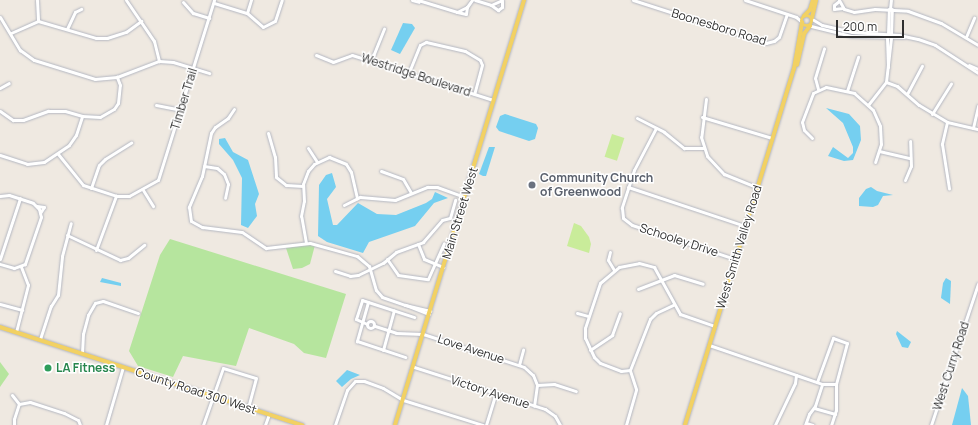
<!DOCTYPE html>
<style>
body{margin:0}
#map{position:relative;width:978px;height:425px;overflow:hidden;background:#efe9e1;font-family:Manrope,sans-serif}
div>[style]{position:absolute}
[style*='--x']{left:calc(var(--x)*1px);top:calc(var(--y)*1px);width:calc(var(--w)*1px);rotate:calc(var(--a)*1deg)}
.green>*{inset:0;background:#b6e59e}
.pitch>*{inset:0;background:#c9ec9a;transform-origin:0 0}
.water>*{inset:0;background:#75cff0}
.roads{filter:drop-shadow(0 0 1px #b4b7c1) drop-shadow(0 0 1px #b4b7c1)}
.minor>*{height:3px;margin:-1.5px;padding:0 1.5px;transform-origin:1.5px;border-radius:1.5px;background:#fff}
.minor>.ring{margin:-1.5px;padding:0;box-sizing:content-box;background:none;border:3px solid #fff;border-radius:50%}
.major>*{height:3.5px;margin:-1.75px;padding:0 1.75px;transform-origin:1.75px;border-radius:1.75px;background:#f2d163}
.major>.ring{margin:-1.75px;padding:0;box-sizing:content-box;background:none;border:3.5px solid #f2d163;border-radius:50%}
.dots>*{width:11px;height:11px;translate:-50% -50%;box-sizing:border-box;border:2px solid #fff;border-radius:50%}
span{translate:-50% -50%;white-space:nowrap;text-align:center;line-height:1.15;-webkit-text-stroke:3px #fff;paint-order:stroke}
.street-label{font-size:12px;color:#2e2e2e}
.worship-label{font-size:12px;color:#5b616d;font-weight:700}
.left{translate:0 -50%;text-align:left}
.leisure-label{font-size:12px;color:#27864d;font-weight:700}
.scale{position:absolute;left:836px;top:20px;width:68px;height:18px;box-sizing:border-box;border:2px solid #2e2e2e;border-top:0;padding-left:5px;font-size:12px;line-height:14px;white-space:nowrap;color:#2e2e2e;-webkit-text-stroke:3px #fff;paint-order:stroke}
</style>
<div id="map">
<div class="green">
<i style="clip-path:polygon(170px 239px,346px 294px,326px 358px,304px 353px,294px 344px,249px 328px,236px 366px,183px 356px,173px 377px,138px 366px,129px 351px,160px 255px)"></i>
<i style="clip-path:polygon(309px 244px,315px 245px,310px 264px,302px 268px,293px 269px,286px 248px)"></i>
<i style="clip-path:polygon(0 362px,9px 374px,0 387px)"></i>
</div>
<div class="pitch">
<i style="left:612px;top:134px;width:13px;height:24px;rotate:18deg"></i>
<i style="clip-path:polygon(574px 223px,581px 226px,589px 237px,591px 244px,589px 253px,567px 246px)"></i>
</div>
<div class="water">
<i style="clip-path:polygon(403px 23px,412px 24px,415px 28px,400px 54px,391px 50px)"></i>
<i style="clip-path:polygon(826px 108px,849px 114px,860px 126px,861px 140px,853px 160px,844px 161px,828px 156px,833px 147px,848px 158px,853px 153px,853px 147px,843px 123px)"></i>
<i style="clip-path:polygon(505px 114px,536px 124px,538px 128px,535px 139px,529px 141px,499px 131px,496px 127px,500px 116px)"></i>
<i style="clip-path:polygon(225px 138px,233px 152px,248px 160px,259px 194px,255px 204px,257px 216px,248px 228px,241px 225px,242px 178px,233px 160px,219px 144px,219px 139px)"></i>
<i style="clip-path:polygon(489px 147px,495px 147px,486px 176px,483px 176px,479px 174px)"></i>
<i style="clip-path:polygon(332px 173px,336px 187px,327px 199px,333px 225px,337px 225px,358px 203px,377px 214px,396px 215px,426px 203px,432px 199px,435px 192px,448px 198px,434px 203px,415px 226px,369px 242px,363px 253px,327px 242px,318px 236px,319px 185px,326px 175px)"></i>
<i style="clip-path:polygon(871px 187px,877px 191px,893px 195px,883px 196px,878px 205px,873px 207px,859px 206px,859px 198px,866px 189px)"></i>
<i style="clip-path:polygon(102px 278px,121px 283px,121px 286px,100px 282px)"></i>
<i style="clip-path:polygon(946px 278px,951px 281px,950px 304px,941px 298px,943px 283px)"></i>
<i style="clip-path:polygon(897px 331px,911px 342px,908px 348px,902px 347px,896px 334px)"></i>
<i style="clip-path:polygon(347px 370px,360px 375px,351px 379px,342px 387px,336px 381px)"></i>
<i style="clip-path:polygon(962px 388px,968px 396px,971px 425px,952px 425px)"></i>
</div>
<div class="roads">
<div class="minor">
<i style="--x:37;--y:0;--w:21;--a:87"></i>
<i style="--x:126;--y:0;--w:50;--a:55.7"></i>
<i style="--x:154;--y:41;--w:21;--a:76"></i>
<i style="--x:412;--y:0;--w:7;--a:16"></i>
<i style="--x:418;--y:0;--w:41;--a:17.1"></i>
<i style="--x:457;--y:12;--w:11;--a:-27"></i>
<i style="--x:467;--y:7;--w:9;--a:-54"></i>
<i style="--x:475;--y:0;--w:17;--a:17"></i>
<i style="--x:491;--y:5;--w:12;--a:-24"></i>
<i style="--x:633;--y:0;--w:140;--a:17.9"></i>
<i style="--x:766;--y:43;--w:8;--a:-14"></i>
<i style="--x:774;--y:41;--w:6;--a:-39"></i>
<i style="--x:779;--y:37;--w:24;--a:-71"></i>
<i style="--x:745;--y:0;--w:54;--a:18.4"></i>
<i style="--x:796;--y:17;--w:8;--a:40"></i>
<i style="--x:839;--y:0;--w:10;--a:61"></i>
<i style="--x:844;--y:9;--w:10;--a:17"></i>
<i style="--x:854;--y:12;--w:21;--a:-8"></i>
<i style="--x:875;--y:9;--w:33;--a:3"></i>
<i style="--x:908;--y:11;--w:35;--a:20"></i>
<i style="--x:941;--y:23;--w:43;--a:30.7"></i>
<i style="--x:839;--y:1;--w:6;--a:141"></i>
<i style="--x:834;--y:5;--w:4;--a:90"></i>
<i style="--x:834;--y:9;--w:9;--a:-6"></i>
<i style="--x:183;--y:2;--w:15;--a:48"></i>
<i style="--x:193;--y:13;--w:17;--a:17"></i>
<i style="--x:214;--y:3;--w:34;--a:17"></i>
<i style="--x:247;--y:13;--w:21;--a:41"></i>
<i style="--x:263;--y:27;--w:13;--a:-27"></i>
<i style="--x:275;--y:21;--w:22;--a:-72"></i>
<i style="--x:491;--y:5;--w:9;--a:36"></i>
<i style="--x:498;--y:10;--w:5;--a:-37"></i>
<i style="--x:502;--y:7;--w:6;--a:-90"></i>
<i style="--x:890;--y:9;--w:9;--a:-84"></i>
<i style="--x:457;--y:12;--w:9;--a:13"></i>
<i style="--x:466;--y:14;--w:7;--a:-82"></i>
<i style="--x:247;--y:13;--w:14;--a:-73"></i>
<i style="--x:0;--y:17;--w:39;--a:59"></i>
<i style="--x:20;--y:50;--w:17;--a:36"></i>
<i style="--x:34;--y:60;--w:64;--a:17.3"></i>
<i style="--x:95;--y:79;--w:22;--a:-5"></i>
<i style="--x:117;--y:77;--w:45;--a:-20.9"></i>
<i style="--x:159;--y:61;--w:14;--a:4"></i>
<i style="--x:173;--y:62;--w:38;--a:17"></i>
<i style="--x:812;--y:19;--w:12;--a:31"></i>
<i style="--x:822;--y:25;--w:31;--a:13"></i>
<i style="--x:852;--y:32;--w:47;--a:3.7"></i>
<i style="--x:899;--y:35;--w:19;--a:12"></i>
<i style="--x:918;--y:39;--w:18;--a:19"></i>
<i style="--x:935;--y:45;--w:51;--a:33.1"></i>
<i style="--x:811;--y:26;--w:41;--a:14"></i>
<i style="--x:851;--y:36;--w:53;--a:1.1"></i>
<i style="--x:67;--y:29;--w:19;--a:-65"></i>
<i style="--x:75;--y:12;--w:7;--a:-27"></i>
<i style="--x:11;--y:33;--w:30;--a:-24"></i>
<i style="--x:38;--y:21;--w:60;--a:16.3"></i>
<i style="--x:96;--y:38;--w:11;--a:0"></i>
<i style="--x:107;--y:38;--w:20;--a:-18"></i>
<i style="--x:126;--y:32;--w:19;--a:-36"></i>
<i style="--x:888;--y:34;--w:25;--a:-88"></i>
<i style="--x:891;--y:34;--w:25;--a:-88"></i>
<i style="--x:966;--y:37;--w:21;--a:-67"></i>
<i style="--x:887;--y:38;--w:29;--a:88"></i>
<i style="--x:316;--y:55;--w:18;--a:22"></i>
<i style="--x:333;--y:62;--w:20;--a:-20"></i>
<i style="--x:352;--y:55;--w:148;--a:17.7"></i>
<i style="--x:371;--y:61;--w:35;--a:-68"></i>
<i style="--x:969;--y:65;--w:10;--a:24"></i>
<i style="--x:409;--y:72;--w:29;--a:-68"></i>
<i style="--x:420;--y:45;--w:7;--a:-27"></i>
<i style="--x:426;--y:42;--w:40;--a:13"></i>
<i style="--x:465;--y:51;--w:17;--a:31"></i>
<i style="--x:480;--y:60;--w:5;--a:68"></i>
<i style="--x:482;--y:65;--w:30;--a:105"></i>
<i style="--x:886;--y:82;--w:12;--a:20"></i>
<i style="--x:897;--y:86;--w:29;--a:41"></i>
<i style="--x:919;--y:105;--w:33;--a:31"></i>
<i style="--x:947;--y:122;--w:32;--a:13"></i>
<i style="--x:0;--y:88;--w:10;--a:-29"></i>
<i style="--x:818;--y:89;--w:11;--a:-105"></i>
<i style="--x:815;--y:78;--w:31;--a:-73"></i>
<i style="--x:847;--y:91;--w:36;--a:-72"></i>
<i style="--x:907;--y:94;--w:32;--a:-62"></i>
<i style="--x:706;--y:99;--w:38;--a:97"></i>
<i style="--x:701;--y:137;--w:20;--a:72"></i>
<i style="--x:707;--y:156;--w:25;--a:47"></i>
<i style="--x:724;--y:174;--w:35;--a:22"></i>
<i style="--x:156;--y:105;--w:26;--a:11"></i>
<i style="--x:868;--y:105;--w:29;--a:-52"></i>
<i style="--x:886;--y:82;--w:44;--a:-83.5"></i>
<i style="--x:234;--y:109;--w:11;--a:124"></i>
<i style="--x:228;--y:118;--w:16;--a:145"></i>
<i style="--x:215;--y:127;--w:7;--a:124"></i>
<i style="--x:211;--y:133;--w:44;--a:101.8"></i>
<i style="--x:202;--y:176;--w:34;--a:113"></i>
<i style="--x:189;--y:207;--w:14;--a:82"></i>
<i style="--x:191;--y:221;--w:13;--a:29"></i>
<i style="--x:202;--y:227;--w:40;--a:7.1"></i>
<i style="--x:242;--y:232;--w:29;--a:34"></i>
<i style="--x:266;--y:248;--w:44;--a:-6.5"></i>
<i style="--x:310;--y:243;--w:49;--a:15.5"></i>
<i style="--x:357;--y:256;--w:16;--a:40"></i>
<i style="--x:369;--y:266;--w:25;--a:74"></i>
<i style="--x:376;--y:290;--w:9;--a:49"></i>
<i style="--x:382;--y:297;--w:24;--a:19"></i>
<i style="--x:0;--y:111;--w:16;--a:35"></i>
<i style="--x:13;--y:120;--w:10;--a:0"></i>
<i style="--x:23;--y:120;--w:27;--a:-20"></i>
<i style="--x:48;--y:111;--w:17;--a:0"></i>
<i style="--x:65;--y:111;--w:18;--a:16"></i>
<i style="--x:82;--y:116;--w:18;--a:3"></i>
<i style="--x:100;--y:117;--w:16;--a:-30"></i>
<i style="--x:114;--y:109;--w:7;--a:-56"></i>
<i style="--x:118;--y:103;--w:18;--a:-84"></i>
<i style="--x:120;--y:85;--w:9;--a:-111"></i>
<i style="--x:932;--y:114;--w:36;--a:-58"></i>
<i style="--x:702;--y:117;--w:73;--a:16.7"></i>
<i style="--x:637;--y:118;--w:30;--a:27"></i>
<i style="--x:664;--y:132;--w:26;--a:39"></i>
<i style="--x:684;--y:148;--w:19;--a:0"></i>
<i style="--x:947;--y:122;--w:23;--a:103"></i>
<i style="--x:942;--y:144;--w:45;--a:81"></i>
<i style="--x:656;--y:128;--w:47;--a:117.6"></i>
<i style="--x:634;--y:170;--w:40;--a:108"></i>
<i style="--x:622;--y:208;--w:10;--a:84"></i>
<i style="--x:623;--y:218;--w:11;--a:38"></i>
<i style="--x:632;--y:225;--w:108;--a:18.3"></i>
<i style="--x:973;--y:128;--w:23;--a:-77"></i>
<i style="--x:268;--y:133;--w:25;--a:74"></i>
<i style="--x:275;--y:157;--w:20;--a:87"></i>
<i style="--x:276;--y:177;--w:13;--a:39"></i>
<i style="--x:286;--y:185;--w:17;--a:3"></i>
<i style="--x:812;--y:138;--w:11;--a:-135"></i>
<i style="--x:804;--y:130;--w:8;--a:-104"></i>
<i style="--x:802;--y:122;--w:31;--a:-69"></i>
<i style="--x:813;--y:93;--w:14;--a:-25"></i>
<i style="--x:826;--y:87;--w:29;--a:12"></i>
<i style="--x:854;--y:93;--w:25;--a:42"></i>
<i style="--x:873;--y:110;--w:17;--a:66"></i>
<i style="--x:880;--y:126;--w:18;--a:87"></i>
<i style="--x:881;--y:144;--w:19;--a:108"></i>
<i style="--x:308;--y:148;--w:17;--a:57"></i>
<i style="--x:879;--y:151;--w:32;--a:13"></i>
<i style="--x:58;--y:154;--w:40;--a:51"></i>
<i style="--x:83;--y:185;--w:35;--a:18"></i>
<i style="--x:116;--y:196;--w:13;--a:0"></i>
<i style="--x:129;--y:196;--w:33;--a:-29"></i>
<i style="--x:158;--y:180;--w:189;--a:-72.7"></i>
<i style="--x:0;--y:155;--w:28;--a:18"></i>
<i style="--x:27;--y:164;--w:17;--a:-7"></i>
<i style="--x:44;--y:162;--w:30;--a:-34"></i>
<i style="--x:69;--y:145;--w:12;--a:-55"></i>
<i style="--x:76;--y:135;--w:20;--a:-72"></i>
<i style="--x:204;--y:166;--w:13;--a:9"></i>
<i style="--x:217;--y:168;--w:9;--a:41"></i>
<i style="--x:224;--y:174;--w:11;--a:68"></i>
<i style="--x:228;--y:184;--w:14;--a:102"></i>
<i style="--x:381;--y:171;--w:23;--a:20"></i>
<i style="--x:403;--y:179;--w:16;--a:60"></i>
<i style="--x:905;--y:180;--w:15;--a:-67"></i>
<i style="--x:911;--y:166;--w:25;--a:-92"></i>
<i style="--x:628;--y:187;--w:123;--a:18.4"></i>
<i style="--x:91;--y:188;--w:24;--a:-71"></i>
<i style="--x:99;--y:165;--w:8;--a:-45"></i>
<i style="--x:105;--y:159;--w:31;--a:-32"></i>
<i style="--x:143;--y:190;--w:19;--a:58"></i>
<i style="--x:0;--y:196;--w:9;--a:-6"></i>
<i style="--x:9;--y:195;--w:25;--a:18"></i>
<i style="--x:33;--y:203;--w:8;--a:45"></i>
<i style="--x:39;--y:209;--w:8;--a:76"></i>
<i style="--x:41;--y:217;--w:50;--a:108.8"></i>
<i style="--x:25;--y:264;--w:12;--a:160"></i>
<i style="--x:14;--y:268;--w:15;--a:-164"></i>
<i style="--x:344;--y:205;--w:18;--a:-27"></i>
<i style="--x:360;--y:197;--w:35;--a:5"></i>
<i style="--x:395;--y:200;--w:35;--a:-22"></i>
<i style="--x:427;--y:187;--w:10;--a:0"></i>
<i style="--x:437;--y:187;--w:29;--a:20"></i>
<i style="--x:37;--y:206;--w:7;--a:8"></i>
<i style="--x:44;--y:207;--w:7;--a:124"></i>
<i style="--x:67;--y:235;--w:59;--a:25.3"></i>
<i style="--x:120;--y:260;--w:8;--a:-14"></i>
<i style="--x:128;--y:258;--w:21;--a:-39"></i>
<i style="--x:306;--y:243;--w:27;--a:-100"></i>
<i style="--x:301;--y:216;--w:15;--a:-79"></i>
<i style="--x:304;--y:201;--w:17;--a:-93"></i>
<i style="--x:303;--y:184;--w:14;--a:-69"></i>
<i style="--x:308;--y:171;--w:9;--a:-49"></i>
<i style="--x:314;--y:164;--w:17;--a:-25"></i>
<i style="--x:329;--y:157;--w:18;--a:22"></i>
<i style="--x:346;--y:164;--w:9;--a:58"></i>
<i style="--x:351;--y:172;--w:27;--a:77"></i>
<i style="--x:418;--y:244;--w:16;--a:68"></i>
<i style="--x:424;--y:259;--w:21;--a:23"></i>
<i style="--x:96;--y:250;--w:58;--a:-69.7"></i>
<i style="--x:610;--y:252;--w:8;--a:104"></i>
<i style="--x:608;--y:260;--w:12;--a:59"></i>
<i style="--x:0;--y:259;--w:64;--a:-71.8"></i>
<i style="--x:387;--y:259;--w:19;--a:55"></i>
<i style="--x:398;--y:275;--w:30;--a:8"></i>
<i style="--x:428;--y:279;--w:39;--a:-66"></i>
<i style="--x:335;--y:271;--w:16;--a:18"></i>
<i style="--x:350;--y:276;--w:8;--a:-7"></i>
<i style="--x:358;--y:275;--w:28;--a:-26"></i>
<i style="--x:383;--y:263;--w:17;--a:-40"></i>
<i style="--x:396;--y:252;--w:29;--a:-20"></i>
<i style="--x:423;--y:242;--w:29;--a:-49"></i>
<i style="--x:442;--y:220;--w:8;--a:-14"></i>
<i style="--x:450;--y:218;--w:19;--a:-74"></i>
<i style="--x:638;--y:289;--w:39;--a:-21"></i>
<i style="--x:674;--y:275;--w:30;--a:17"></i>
<i style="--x:368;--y:302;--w:41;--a:105.8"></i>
<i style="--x:357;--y:341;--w:51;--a:18.4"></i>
<i style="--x:0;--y:304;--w:23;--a:15"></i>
<i style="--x:577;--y:313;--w:11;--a:15"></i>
<i style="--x:429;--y:314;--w:26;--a:-159"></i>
<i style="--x:405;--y:305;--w:26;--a:13"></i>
<i class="ring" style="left:367.5px;top:321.5px;width:4px;height:4px"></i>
<i style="--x:367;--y:324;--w:12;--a:-156"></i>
<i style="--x:356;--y:319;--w:20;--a:-72"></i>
<i style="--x:362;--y:300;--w:55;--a:18.1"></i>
<i style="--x:375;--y:326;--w:22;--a:18"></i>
<i style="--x:396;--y:333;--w:27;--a:2"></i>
<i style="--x:423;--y:334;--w:106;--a:18.1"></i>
<i style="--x:524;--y:367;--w:12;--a:42"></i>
<i style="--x:533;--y:375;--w:11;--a:68"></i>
<i style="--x:537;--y:385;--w:21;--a:98"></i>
<i style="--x:16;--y:332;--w:49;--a:-75.7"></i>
<i style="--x:28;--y:285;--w:19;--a:-111"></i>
<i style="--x:40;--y:339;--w:35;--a:-72"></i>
<i style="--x:51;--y:306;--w:13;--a:-58"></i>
<i style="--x:58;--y:295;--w:39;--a:-84"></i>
<i style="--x:62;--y:256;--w:34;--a:-75"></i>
<i style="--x:709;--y:345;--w:92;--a:19"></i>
<i style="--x:796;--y:375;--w:8;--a:97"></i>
<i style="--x:795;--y:383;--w:47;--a:115.5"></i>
<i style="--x:383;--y:350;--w:41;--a:-74.6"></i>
<i style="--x:590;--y:350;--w:27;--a:-34"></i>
<i style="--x:612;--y:335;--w:23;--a:-70"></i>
<i style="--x:82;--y:353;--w:19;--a:-87"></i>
<i style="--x:83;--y:334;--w:20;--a:-75"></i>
<i style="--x:88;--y:315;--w:14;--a:-60"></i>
<i style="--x:95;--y:303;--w:8;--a:-14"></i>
<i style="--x:103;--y:301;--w:37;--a:19"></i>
<i style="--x:519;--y:365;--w:16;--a:-75"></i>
<i style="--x:414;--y:367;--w:138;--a:17.8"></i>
<i style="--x:545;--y:409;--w:12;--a:35"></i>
<i style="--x:555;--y:416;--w:10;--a:61"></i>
<i style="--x:630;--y:370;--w:9;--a:174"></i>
<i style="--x:621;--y:371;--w:22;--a:-159"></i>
<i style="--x:600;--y:363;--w:8;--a:-135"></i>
<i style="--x:594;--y:357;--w:21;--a:-115"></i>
<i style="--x:585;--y:338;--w:10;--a:-90"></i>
<i style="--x:585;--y:328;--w:47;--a:-71.6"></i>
<i style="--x:600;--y:283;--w:25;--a:-40"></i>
<i style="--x:619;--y:267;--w:20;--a:-11"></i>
<i style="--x:639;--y:263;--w:16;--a:15"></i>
<i style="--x:654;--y:267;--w:54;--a:61"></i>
<i style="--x:680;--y:314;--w:37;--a:19"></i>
<i style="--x:630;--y:370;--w:55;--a:-68.6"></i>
<i style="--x:650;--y:319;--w:8;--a:-45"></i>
<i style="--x:656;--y:313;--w:19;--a:-25"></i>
<i style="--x:796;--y:375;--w:28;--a:19"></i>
<i style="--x:822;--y:384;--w:14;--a:0"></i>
<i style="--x:836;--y:384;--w:26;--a:90"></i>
<i style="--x:836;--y:410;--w:16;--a:108"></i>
<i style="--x:817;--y:382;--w:47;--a:-70"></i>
<i style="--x:833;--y:338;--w:15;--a:20"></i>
<i style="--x:847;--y:343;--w:42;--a:105"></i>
<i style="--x:537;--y:385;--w:17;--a:-3"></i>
<i style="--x:554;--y:384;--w:23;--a:18"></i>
<i style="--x:12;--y:395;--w:11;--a:52"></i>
<i style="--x:19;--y:404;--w:11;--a:-10"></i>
<i style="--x:30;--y:402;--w:36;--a:18"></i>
<i style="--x:64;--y:413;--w:16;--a:27"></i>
<i style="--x:78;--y:420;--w:5;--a:68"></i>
<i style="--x:814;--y:408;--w:22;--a:16"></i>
<i style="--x:806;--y:423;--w:7;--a:16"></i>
<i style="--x:14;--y:425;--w:6;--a:-90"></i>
<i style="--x:14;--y:419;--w:16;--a:-72"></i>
<i style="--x:106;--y:425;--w:60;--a:-73.7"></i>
<i style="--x:203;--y:425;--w:60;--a:-70.7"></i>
<i style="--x:223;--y:368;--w:34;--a:17"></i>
<i style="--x:256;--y:378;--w:31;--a:105"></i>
<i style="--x:265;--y:425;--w:12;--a:-70"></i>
<i style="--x:335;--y:425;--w:37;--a:-71"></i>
<i style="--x:347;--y:390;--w:12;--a:-48"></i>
<i style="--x:355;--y:381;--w:9;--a:0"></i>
<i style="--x:364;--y:381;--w:20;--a:20"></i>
<i style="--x:383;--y:388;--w:23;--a:31"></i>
<i style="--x:403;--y:400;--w:84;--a:17.4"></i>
<i style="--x:486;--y:425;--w:34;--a:-73"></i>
<i style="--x:626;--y:425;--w:37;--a:-74"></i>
<i style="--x:636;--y:389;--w:20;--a:-108"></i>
<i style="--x:805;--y:425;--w:12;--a:-70"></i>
<i style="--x:809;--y:414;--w:10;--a:-53"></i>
<i style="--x:815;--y:406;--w:23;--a:-72"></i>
<i style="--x:931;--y:425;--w:149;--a:-71.6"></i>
</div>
<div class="major">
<i class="ring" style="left:801.5px;top:15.5px;width:7.5px;height:7.5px"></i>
<i style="--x:804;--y:16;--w:8;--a:-45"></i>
<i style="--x:810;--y:10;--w:10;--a:-73"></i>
<i style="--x:812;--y:18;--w:18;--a:-77"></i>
<i style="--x:797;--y:65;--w:32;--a:-77"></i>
<i style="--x:804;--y:34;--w:10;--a:-53"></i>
<i style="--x:0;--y:327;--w:318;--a:18"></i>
<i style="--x:395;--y:425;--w:444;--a:-73.1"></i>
<i style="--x:685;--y:425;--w:372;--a:-73"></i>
<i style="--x:794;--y:69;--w:47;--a:-80.1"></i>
</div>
</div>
<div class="dots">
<i style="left:532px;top:185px;background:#6b7280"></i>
<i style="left:48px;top:368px;background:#2e9e5b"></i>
</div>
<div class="street-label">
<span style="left:719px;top:27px;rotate:17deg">Boonesboro Road</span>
<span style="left:416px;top:75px;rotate:18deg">Westridge Boulevard</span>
<span style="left:184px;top:99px;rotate:-73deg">Timber Trail</span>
<span style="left:460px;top:213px;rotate:-73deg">Main Street West</span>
<span style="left:679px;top:240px;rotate:18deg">Schooley Drive</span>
<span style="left:739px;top:247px;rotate:-73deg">West Smith Valley Road</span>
<span style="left:471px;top:349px;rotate:18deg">Love Avenue</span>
<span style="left:951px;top:366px;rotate:-72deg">West Curry Road</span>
<span style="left:196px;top:391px;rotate:18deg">County Road 300 West</span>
<span style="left:490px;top:392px;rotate:18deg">Victory Avenue</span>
</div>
<div class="worship-label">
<span class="left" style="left:540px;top:185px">Community Church<br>of Greenwood</span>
</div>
<div class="leisure-label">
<span class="left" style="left:56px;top:368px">LA Fitness</span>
</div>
<div class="scale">200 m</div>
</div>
